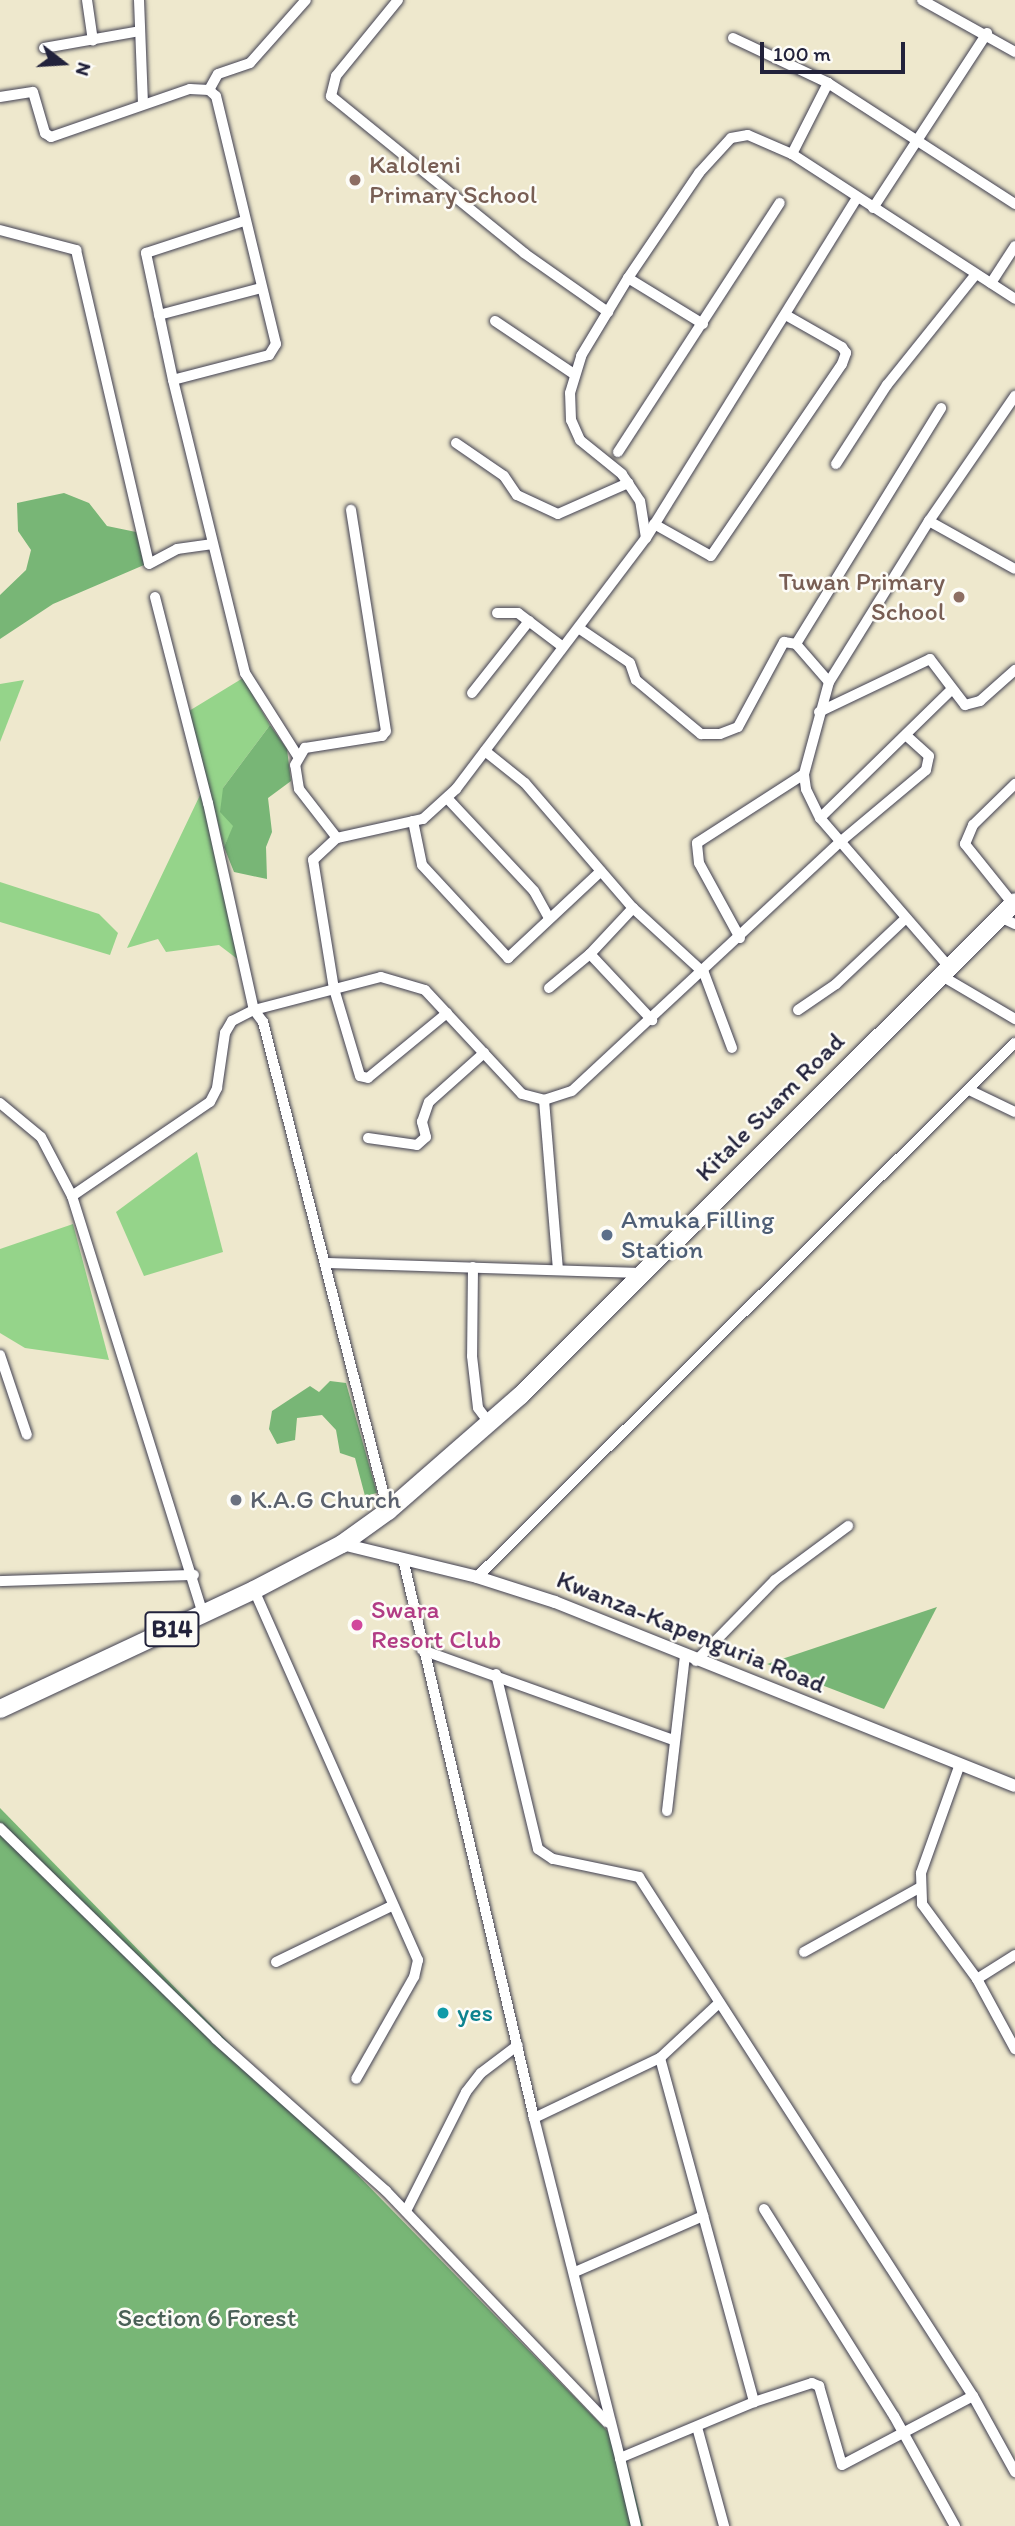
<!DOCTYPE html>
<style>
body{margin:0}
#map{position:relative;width:1015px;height:2526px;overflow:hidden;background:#eee8cd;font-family:Itim,sans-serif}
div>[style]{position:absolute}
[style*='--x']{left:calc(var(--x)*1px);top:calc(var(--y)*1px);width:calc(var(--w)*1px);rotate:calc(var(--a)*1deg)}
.green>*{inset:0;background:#95d48a}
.forest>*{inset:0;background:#78b676}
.roads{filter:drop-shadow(0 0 2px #414051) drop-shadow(0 0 2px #414051)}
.minor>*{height:10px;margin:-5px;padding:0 5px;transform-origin:5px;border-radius:5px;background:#fff}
.tertiary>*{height:12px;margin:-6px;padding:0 6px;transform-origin:6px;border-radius:6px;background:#fff}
.trunk>*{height:18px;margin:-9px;padding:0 9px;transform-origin:9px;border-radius:9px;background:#fff}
.dots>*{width:19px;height:19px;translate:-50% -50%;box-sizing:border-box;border:4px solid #fdfcf7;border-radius:50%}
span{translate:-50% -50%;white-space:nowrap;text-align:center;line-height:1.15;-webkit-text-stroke:5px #fdfcf7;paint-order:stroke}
.shield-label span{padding:2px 5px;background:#fdfcf7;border:2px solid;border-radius:5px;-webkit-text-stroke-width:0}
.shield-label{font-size:24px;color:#22223b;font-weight:700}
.education-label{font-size:26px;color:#785e54}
.left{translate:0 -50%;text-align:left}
.right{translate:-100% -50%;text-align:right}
.street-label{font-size:26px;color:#22223b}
.service-label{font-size:26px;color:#4e5e75}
.worship-label{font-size:26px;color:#5b616d}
.hotel-label{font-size:26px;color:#b23c85}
.culture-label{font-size:26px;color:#0d838f}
.park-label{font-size:26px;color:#4a6057}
.north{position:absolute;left:28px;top:28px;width:70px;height:70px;-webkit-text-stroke:5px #fdfcf7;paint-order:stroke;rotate:107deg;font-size:19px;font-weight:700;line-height:28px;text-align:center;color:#22223b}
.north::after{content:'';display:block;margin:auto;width:24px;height:32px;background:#22223b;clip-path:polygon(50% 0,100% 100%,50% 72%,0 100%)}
.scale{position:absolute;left:760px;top:42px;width:145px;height:32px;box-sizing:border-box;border:4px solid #22223b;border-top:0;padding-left:9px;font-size:21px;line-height:24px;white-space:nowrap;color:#22223b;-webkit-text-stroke:5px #fdfcf7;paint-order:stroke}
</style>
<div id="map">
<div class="green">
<i style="clip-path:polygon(243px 678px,270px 725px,223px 788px,234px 826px,224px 847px,189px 711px)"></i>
<i style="clip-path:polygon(24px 680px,0 742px,0 684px)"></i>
<i style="clip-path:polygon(201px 793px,240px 961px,219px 945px,166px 952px,158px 939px,127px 948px)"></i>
<i style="clip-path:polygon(0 882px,99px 914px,118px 933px,110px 955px,0 922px)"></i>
<i style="clip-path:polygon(197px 1152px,223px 1252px,144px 1276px,116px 1212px)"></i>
<i style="clip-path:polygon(73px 1224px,109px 1360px,25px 1348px,0 1333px,0 1249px)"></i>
</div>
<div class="forest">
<i style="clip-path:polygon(64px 493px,89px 503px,107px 526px,136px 532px,144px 565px,53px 604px,0 639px,0 595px,26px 570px,31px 550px,18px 531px,17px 503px)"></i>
<i style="clip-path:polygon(270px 725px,287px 749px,291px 781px,268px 798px,272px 832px,266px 847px,267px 879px,234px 872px,224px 847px,233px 826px,220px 812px,223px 788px)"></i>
<i style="clip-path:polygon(330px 1381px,346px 1383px,377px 1493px,365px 1496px,355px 1458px,340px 1453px,336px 1430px,322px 1415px,297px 1418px,295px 1440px,277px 1444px,269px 1429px,272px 1411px,310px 1386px,319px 1392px)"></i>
<i style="clip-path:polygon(937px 1607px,884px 1709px,767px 1664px)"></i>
<i style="clip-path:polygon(0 1808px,623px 2447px,643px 2526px,0 2526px)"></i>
</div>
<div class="roads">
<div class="minor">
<i style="--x:87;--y:0;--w:41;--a:81.7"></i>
<i style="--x:139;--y:0;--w:103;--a:87.8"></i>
<i style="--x:398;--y:0;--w:98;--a:129.2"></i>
<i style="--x:336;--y:76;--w:21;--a:104"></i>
<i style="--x:331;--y:96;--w:249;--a:39.1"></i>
<i style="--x:524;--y:253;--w:103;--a:35.1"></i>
<i style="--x:922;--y:0;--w:107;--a:29.2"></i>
<i style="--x:733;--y:38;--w:105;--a:25.3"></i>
<i style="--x:44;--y:48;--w:97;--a:-10"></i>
<i style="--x:209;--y:90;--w:18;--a:-61"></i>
<i style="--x:218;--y:74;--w:34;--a:-19"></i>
<i style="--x:250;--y:63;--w:84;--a:-48.4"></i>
<i style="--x:0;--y:97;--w:33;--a:-9"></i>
<i style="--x:33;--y:92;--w:43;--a:73.7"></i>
<i style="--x:45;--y:133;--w:7;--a:34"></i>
<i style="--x:51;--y:137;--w:147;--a:-19.1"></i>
<i style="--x:190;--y:89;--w:19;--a:3"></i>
<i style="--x:209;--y:90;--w:9;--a:41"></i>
<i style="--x:216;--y:96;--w:255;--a:76.4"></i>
<i style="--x:276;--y:344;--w:13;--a:122"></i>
<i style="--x:269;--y:355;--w:99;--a:165.4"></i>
<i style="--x:173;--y:380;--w:130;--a:-102"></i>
<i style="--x:146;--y:253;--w:103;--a:-18.1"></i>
<i style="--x:792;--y:154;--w:80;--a:-63.1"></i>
<i style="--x:828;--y:83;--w:223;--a:32.9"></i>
<i style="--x:873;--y:208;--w:209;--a:-56.9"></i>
<i style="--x:0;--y:230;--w:79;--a:14.7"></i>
<i style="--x:76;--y:250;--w:322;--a:76.9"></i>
<i style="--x:149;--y:564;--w:32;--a:-28"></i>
<i style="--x:177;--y:549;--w:36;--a:-8"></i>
<i style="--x:628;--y:278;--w:88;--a:31.5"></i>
<i style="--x:991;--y:283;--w:44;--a:-57"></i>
<i style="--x:159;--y:315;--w:106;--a:-14.8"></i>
<i style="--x:495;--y:321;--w:95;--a:33.9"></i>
<i style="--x:173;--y:380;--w:302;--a:76.2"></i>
<i style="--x:245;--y:673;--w:97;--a:57.6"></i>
<i style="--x:456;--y:443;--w:58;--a:34.5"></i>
<i style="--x:504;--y:476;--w:23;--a:56"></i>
<i style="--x:517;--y:495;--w:45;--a:24.9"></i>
<i style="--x:558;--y:514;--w:77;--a:-23.9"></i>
<i style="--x:618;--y:452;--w:297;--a:-57"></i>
<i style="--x:836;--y:464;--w:94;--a:-57.2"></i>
<i style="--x:887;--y:385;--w:142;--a:-51.3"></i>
<i style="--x:929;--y:521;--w:98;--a:29.2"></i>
<i style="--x:654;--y:524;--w:65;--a:29.3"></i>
<i style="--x:711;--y:556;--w:232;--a:-55.7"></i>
<i style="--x:842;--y:364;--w:12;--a:-70"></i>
<i style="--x:846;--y:353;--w:7;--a:-124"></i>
<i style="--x:842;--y:347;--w:64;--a:-150.3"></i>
<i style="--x:646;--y:538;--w:37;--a:-99"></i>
<i style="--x:640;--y:501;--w:32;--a:-124"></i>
<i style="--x:622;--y:474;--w:54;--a:-141"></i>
<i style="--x:580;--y:440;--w:22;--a:-114"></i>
<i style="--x:571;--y:420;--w:27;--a:-92"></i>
<i style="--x:570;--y:393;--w:39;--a:-73"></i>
<i style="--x:581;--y:356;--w:91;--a:-58.9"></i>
<i style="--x:628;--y:278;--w:127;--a:-55.9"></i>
<i style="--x:699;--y:173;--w:47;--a:-47.6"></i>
<i style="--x:731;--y:138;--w:17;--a:-10"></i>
<i style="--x:748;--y:135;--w:48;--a:23.4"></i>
<i style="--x:792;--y:154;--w:266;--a:33"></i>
<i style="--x:155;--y:597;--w:213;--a:75.6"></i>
<i style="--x:208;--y:803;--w:212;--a:77.5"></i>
<i style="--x:254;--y:1010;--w:15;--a:53"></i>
<i style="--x:263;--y:1022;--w:505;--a:75.66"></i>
<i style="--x:497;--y:613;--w:21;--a:0"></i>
<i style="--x:518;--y:613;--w:56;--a:37.1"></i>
<i style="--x:580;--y:629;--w:60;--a:34.2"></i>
<i style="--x:630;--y:663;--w:18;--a:71"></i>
<i style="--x:636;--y:680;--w:85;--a:39.7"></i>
<i style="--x:701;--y:734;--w:19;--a:0"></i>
<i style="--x:720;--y:734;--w:19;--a:-21"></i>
<i style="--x:738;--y:727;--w:97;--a:-61.6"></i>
<i style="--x:784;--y:642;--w:12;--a:9"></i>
<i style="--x:796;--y:644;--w:50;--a:49"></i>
<i style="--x:796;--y:644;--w:277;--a:-58.4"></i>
<i style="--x:472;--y:693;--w:92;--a:-51.6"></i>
<i style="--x:819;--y:712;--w:123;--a:-25.5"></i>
<i style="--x:930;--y:659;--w:58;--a:52.7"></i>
<i style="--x:965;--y:705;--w:16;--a:-15"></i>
<i style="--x:980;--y:701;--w:47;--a:-41.5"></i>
<i style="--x:485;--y:751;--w:51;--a:38.7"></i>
<i style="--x:525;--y:783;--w:165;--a:49.2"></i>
<i style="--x:633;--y:908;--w:96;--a:42.5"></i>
<i style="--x:704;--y:973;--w:80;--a:69.5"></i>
<i style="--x:447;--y:798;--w:127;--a:46.9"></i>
<i style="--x:534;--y:891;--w:31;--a:61"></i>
<i style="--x:820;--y:818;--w:183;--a:-44.3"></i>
<i style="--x:413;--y:821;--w:45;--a:78.4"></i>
<i style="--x:422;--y:865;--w:127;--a:47.2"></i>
<i style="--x:508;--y:958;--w:127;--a:-43.1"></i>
<i style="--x:337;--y:838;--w:62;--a:-127.8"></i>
<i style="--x:299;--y:789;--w:24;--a:-99"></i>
<i style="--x:295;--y:765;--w:20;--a:-60"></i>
<i style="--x:305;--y:748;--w:78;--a:-8.9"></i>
<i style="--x:382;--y:736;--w:6;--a:-51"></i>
<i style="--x:386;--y:731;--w:224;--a:-99"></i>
<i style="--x:1013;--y:904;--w:77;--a:-128.7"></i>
<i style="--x:965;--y:844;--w:21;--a:-67"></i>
<i style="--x:973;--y:825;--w:59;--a:-44.3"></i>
<i style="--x:1000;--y:917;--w:17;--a:25"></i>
<i style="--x:740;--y:938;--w:85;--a:-118.7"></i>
<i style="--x:699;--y:863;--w:20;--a:-96"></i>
<i style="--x:697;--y:843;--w:127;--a:-32.8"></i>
<i style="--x:590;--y:954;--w:91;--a:46.8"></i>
<i style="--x:949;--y:967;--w:197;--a:-130.9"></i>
<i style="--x:820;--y:818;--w:32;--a:-116"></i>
<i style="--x:806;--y:789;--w:15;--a:-98"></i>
<i style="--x:804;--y:774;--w:95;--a:-74.8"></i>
<i style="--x:829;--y:682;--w:190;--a:-58.2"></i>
<i style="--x:929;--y:521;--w:152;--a:-55.5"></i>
<i style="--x:942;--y:976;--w:85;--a:30.5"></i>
<i style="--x:549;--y:988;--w:53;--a:-39.7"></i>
<i style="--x:590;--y:954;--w:63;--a:-46.9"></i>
<i style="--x:798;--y:1010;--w:46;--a:-34.4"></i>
<i style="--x:836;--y:984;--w:96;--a:-43.3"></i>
<i style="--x:447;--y:1013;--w:102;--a:140.6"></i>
<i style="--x:368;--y:1078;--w:8;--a:-166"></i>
<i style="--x:360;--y:1076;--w:91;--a:-106.6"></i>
<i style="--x:334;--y:989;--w:131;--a:-99.2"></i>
<i style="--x:313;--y:860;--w:33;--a:-43"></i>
<i style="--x:337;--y:838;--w:88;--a:-12.5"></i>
<i style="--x:423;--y:819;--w:45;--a:-42.3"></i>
<i style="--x:456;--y:789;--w:315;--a:-52.9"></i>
<i style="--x:646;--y:538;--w:400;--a:-58.2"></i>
<i style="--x:969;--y:1090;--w:51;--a:25.6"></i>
<i style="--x:544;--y:1100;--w:170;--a:85.3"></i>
<i style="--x:0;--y:1103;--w:53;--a:39.7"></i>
<i style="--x:41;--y:1137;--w:67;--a:62.3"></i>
<i style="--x:72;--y:1196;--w:437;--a:72.6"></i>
<i style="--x:368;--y:1138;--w:49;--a:8.1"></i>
<i style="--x:417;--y:1145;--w:12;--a:-42"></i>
<i style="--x:426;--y:1137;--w:16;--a:-105"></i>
<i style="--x:422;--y:1122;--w:21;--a:-71"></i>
<i style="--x:429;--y:1102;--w:74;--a:-41.7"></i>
<i style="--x:72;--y:1196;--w:167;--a:-34.3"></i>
<i style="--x:210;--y:1102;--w:16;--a:-63"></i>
<i style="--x:217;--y:1088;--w:56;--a:-81.7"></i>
<i style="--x:225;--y:1033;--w:14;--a:-60"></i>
<i style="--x:232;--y:1021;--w:25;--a:-27"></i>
<i style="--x:254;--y:1010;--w:131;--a:-14.6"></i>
<i style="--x:381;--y:977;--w:46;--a:16.5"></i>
<i style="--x:425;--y:990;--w:142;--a:47"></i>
<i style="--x:522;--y:1094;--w:23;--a:15"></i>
<i style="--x:544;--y:1100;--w:29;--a:-18"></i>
<i style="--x:572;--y:1091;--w:366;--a:-42.9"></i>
<i style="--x:840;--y:842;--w:112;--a:-39.9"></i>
<i style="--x:926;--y:770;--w:14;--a:-78"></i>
<i style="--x:929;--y:756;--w:31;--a:-138"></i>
<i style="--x:325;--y:1263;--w:318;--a:1.8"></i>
<i style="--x:473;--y:1267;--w:89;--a:90.6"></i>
<i style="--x:472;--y:1356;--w:52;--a:83.4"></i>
<i style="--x:478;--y:1408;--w:20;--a:53"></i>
<i style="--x:0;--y:1355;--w:84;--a:71.4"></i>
<i style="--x:403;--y:1559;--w:574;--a:76.81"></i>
<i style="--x:534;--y:2118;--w:351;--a:75.8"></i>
<i style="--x:620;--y:2458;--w:145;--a:-22.7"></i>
<i style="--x:754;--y:2402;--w:61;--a:-18.1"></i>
<i style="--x:812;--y:2383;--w:8;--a:23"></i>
<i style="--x:819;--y:2386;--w:82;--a:73.8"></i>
<i style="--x:842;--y:2465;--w:148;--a:-27.8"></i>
<i style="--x:477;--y:1577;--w:758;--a:-44.79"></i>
<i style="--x:0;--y:1581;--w:194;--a:-1.8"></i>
<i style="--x:254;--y:1590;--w:405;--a:66.1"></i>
<i style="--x:418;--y:1960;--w:17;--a:103"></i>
<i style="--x:414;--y:1977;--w:117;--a:119.6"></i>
<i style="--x:422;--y:1650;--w:267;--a:19.7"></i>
<i style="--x:696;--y:1661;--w:113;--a:-45.7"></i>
<i style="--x:775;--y:1580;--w:91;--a:-36.5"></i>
<i style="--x:496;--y:1674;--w:180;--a:76.5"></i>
<i style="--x:538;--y:1849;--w:18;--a:34"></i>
<i style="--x:553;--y:1859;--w:88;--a:11.8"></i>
<i style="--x:639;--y:1877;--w:617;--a:57.24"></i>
<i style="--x:973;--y:2396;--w:87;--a:61.1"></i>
<i style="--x:960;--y:1764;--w:116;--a:109.7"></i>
<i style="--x:921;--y:1873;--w:31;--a:88"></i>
<i style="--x:922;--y:1904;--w:93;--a:53.7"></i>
<i style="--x:977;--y:1979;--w:80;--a:61.5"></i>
<i style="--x:667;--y:1811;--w:157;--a:-83.4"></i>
<i style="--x:0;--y:1828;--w:302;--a:44.3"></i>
<i style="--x:216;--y:2039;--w:228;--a:41.8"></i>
<i style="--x:386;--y:2191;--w:320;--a:46.3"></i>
<i style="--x:804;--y:1952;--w:132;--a:-29.1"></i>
<i style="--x:276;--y:1962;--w:129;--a:-25.8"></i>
<i style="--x:977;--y:1979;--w:45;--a:-32.3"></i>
<i style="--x:660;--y:2058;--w:357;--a:74.7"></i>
<i style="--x:534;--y:2118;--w:140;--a:-25.5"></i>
<i style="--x:660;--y:2058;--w:81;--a:-43"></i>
<i style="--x:764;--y:2209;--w:244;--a:57.9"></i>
<i style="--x:894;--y:2416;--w:126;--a:61"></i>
<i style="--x:406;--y:2211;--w:133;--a:-63.2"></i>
<i style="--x:466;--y:2092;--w:24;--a:-52"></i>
<i style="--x:481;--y:2073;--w:46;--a:-37.1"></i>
<i style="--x:575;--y:2272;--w:140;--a:-23.6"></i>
<i style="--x:697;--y:2427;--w:103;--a:74.7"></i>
<i style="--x:620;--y:2458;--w:70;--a:76.8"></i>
</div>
<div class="tertiary">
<i style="--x:342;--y:1544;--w:139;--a:13.7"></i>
<i style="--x:477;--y:1577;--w:82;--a:17.8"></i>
<i style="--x:555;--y:1602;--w:495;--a:21.8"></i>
</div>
<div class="trunk">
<i style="--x:0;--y:1709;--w:280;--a:-25.1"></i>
<i style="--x:254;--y:1590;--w:99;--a:-27.6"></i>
<i style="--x:342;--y:1544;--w:57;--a:-35.7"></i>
<i style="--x:388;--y:1511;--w:175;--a:-41.1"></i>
<i style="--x:520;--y:1396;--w:699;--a:-44.94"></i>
</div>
</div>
<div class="dots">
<i style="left:355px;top:180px;background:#8d6e63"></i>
<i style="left:959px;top:597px;background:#8d6e63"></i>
<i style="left:607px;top:1235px;background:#5c6f8a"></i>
<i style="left:236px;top:1500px;background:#6b7280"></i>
<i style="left:357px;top:1625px;background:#d1479c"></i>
<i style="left:443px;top:2013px;background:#0f9aa8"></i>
</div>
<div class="shield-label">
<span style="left:172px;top:1629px">B14</span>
</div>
<div class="education-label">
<span class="left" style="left:369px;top:180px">Kaloleni<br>Primary School</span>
<span class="right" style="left:945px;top:597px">Tuwan Primary<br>School</span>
</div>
<div class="street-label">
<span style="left:770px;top:1107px;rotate:-45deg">Kitale Suam Road</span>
<span style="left:691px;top:1632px;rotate:22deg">Kwanza-Kapenguria Road</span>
</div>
<div class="service-label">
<span class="left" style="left:621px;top:1235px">Amuka Filling<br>Station</span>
</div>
<div class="worship-label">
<span class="left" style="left:250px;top:1500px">K.A.G Church</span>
</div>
<div class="hotel-label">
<span class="left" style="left:371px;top:1625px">Swara<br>Resort Club</span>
</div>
<div class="culture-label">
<span class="left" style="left:457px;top:2013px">yes</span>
</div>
<div class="park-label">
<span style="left:207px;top:2318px">Section 6 Forest</span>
</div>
<div class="north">N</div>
<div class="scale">100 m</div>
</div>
